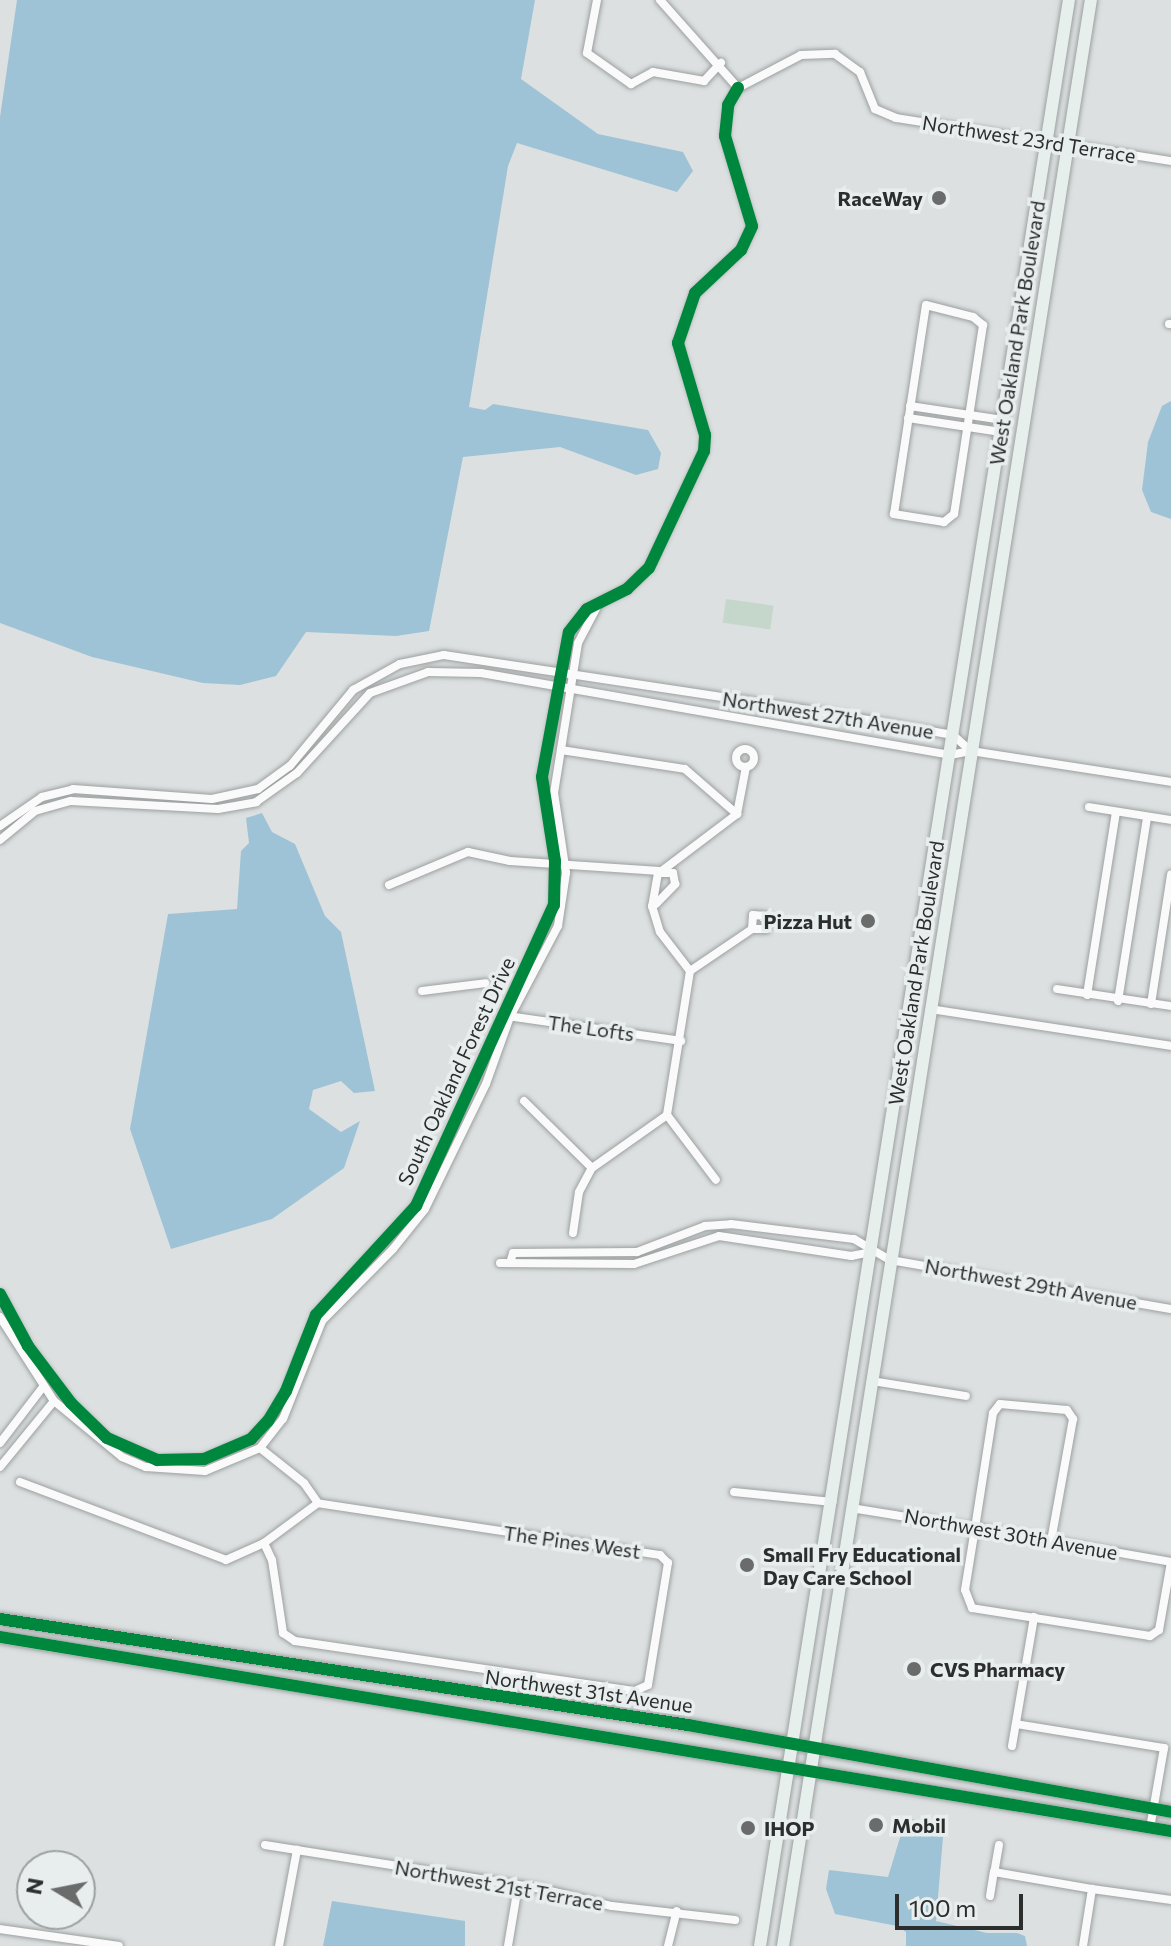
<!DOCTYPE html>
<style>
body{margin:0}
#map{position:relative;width:1171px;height:1946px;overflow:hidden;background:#dce0e0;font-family:Commissioner,sans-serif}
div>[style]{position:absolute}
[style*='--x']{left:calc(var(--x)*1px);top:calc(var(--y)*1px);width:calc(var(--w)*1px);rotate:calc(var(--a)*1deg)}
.green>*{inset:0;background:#c5d7cb;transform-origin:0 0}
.water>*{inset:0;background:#9fc3d6}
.roads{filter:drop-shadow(0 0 2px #9da0a0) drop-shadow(0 0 2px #9da0a0)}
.street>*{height:8px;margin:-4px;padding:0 4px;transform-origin:4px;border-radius:4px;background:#fafafa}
.street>.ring{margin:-4px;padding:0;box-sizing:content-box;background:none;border:8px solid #fafafa;border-radius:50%}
.primary>*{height:12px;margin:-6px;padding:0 6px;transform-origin:6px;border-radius:6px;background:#e7efed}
.cycleway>*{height:12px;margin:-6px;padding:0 6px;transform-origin:6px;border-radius:6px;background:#00873e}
.dots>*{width:22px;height:22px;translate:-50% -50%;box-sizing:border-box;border:4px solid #e8eeee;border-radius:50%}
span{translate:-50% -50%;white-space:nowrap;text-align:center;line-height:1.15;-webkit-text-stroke:7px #e8eeee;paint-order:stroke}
.street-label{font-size:20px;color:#2c2e2e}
.poi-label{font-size:20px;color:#2c2e2e;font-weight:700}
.right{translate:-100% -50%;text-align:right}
.left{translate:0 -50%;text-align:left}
.north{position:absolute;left:16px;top:1850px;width:80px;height:80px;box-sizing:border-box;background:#e8eeee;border:2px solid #9da1a1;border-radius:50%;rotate:280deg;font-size:22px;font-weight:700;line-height:32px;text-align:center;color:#2c2e2e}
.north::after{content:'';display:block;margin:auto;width:28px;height:36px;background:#6a6c6c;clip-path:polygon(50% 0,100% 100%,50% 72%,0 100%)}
.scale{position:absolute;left:895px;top:1894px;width:128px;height:36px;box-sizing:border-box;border:4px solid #2c2e2e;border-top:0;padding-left:10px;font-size:24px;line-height:28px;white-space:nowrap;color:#2c2e2e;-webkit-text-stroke:6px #e8eeee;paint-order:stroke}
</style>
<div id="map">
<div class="green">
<i style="left:726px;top:599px;width:48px;height:24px;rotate:8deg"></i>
</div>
<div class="water">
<i style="clip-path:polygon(17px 0,535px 0,521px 79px,598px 134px,683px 152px,693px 171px,677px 192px,517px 143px,508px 166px,469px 407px,485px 410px,493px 404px,648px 430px,661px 453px,658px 469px,636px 475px,560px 447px,463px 457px,429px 631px,396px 636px,306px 632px,276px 676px,240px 685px,203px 683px,92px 657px,0 623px,0 117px)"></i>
<i style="clip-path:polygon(1171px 401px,1171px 519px,1151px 512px,1142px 490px,1148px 442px,1162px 406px)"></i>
<i style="clip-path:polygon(262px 813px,272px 832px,295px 844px,325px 916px,341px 932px,375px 1091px,354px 1093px,341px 1081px,313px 1090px,309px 1109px,341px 1132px,360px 1121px,344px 1168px,272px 1219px,171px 1249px,130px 1129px,168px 914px,237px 909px,241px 851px,249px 843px,246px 818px)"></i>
<i style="clip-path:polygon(906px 1818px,944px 1825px,936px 1921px,987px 1933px,1017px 1933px,1025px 1936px,1027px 1946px,906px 1946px,906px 1932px,897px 1926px,835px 1914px,826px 1889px,829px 1870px,888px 1877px)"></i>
<i style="clip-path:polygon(332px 1901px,465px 1921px,465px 1946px,323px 1946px)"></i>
</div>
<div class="roads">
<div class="street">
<i style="--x:597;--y:0;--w:54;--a:100.7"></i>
<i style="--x:587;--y:53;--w:54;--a:35.2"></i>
<i style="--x:631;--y:84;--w:25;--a:-29"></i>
<i style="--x:653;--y:72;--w:52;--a:10"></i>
<i style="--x:704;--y:81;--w:25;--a:-47"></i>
<i style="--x:660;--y:0;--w:118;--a:48.4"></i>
<i style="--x:738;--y:88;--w:71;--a:-27.6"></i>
<i style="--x:801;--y:55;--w:34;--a:-2"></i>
<i style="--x:835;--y:54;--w:31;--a:36"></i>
<i style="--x:860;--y:72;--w:40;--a:68"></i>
<i style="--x:875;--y:109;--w:23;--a:23"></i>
<i style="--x:896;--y:118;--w:278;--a:8.9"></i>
<i style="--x:926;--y:305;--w:49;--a:14.3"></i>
<i style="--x:973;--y:317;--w:13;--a:39"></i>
<i style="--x:983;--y:325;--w:191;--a:98.7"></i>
<i style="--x:954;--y:514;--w:13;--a:141"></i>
<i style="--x:944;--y:522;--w:51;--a:-170.9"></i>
<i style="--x:894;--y:514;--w:211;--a:-81.3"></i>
<i style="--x:1169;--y:324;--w:2;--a:0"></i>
<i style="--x:910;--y:406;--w:94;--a:8.6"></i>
<i style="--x:908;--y:418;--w:94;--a:8.6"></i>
<i class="ring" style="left:736px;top:749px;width:10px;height:10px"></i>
<i style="--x:561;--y:750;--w:125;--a:8.7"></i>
<i style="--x:685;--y:769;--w:69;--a:40.9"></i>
<i style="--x:1089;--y:807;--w:83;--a:9"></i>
<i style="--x:0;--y:826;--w:51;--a:-34.6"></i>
<i style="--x:42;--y:797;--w:32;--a:-14"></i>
<i style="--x:73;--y:789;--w:139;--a:4.1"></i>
<i style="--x:212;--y:799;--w:47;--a:-12.3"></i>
<i style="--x:258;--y:789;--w:39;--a:-36"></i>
<i style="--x:290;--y:766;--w:99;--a:-50.3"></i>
<i style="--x:353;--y:690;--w:54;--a:-29"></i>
<i style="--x:400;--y:664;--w:45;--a:-11.6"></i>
<i style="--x:444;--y:655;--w:388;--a:8.6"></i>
<i style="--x:828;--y:713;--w:127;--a:10"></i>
<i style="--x:953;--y:735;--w:24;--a:42"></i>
<i style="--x:971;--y:751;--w:202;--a:8.8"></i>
<i style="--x:0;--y:840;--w:45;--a:-39.6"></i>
<i style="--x:35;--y:811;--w:37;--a:-16"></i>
<i style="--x:71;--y:801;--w:147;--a:3.1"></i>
<i style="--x:218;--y:809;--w:39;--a:-10"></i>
<i style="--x:256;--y:802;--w:50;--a:-35.3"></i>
<i style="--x:297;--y:773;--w:108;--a:-47.6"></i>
<i style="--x:370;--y:693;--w:62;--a:-19.9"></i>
<i style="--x:428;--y:672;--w:53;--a:1.1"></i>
<i style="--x:481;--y:673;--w:476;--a:9.9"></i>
<i style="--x:950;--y:755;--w:21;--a:-11"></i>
<i style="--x:663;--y:870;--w:93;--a:-37.1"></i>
<i style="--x:737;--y:814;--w:48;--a:-79.2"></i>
<i style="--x:673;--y:873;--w:15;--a:180"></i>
<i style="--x:658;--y:873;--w:34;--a:100"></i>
<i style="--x:652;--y:906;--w:27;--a:73"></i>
<i style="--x:660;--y:932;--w:49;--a:52.4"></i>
<i style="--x:389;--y:885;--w:86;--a:-22.7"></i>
<i style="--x:468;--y:852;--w:43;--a:12.1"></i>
<i style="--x:510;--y:861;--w:150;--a:3.8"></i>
<i style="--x:656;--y:904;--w:28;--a:-46"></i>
<i style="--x:675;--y:884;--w:11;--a:-100"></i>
<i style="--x:690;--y:971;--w:146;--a:99.1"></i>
<i style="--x:667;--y:1115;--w:81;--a:53"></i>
<i style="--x:690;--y:971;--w:75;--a:-34.1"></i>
<i style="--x:752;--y:929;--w:14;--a:0"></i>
<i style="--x:766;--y:929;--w:13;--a:-90"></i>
<i style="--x:766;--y:916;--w:13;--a:-176"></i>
<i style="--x:753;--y:915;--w:14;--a:94"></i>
<i style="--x:1057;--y:989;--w:115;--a:8.5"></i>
<i style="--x:422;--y:991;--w:64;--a:-7.1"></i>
<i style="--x:1087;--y:995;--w:185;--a:-81"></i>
<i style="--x:1118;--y:1001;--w:186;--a:-81"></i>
<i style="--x:1151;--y:1004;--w:131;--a:-81.2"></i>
<i style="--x:930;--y:1009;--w:244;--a:8.7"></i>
<i style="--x:508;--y:1016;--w:175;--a:8.2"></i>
<i style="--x:524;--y:1101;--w:95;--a:44.6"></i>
<i style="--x:573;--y:1233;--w:41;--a:-81.7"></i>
<i style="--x:579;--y:1192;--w:27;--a:-62"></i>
<i style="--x:592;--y:1168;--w:92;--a:-35.2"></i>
<i style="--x:500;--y:1263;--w:134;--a:0.4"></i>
<i style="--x:634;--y:1264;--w:89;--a:-18.2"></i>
<i style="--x:719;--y:1236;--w:134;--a:8.6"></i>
<i style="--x:851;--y:1256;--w:20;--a:-11"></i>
<i style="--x:510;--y:1263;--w:10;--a:-73"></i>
<i style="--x:513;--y:1253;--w:124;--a:-0.5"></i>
<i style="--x:637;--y:1252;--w:73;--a:-20.9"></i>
<i style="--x:705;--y:1226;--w:26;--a:-4"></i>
<i style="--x:731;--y:1224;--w:124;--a:7"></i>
<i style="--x:854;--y:1239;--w:42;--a:30.3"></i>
<i style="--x:890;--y:1260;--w:285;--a:9.9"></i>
<i style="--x:0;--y:1294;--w:59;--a:61.7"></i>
<i style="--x:28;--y:1346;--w:71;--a:53"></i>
<i style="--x:71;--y:1403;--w:50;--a:44.2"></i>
<i style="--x:107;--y:1438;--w:55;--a:23.7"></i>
<i style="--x:157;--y:1460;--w:47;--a:-1.2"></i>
<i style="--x:204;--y:1459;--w:51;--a:-23.1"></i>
<i style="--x:251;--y:1439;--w:25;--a:-47"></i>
<i style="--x:268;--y:1421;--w:35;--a:-59"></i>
<i style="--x:286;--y:1391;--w:82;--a:-68.5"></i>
<i style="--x:316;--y:1315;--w:148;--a:-47.5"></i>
<i style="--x:416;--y:1206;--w:331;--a:-65.4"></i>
<i style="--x:554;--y:905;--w:44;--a:-88.7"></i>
<i style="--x:555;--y:861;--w:85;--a:-98.8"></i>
<i style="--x:542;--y:777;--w:147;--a:-79.5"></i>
<i style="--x:569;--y:632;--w:29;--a:-52"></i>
<i style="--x:587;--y:609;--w:45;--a:-26.6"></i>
<i style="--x:627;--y:589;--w:30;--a:-44"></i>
<i style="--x:649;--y:568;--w:129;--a:-64.8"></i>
<i style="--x:704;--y:451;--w:16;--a:-86"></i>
<i style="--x:705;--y:435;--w:96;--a:-106.4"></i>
<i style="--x:678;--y:343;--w:53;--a:-71.2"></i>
<i style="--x:695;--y:293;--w:63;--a:-43.1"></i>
<i style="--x:741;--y:250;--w:26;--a:-65"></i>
<i style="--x:752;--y:226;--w:94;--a:-106.7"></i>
<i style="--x:725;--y:136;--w:31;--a:-84"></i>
<i style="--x:728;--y:105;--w:20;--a:-60"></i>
<i style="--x:0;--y:1317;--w:100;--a:57.3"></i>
<i style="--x:54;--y:1401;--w:88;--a:39.5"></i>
<i style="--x:122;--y:1457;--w:26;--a:23"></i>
<i style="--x:146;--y:1467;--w:59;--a:3.9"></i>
<i style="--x:205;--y:1471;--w:60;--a:-22.7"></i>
<i style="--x:260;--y:1448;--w:37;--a:-52"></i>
<i style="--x:283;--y:1419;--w:105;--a:-68.3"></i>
<i style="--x:322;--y:1321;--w:101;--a:-45.4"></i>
<i style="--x:393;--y:1249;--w:51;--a:-51.3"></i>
<i style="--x:425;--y:1209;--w:139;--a:-64"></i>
<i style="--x:486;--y:1084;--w:71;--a:-70.3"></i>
<i style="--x:510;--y:1017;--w:103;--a:-62.2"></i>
<i style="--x:558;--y:926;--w:54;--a:-81.4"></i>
<i style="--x:566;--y:873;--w:81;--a:-98.5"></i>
<i style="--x:554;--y:793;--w:152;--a:-80.9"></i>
<i style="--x:578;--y:643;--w:41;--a:-62.2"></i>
<i style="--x:872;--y:1381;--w:95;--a:9.1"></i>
<i style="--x:0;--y:1443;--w:71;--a:-52.5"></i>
<i style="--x:0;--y:1467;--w:85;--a:-50.7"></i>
<i style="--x:20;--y:1482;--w:220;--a:20.7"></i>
<i style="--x:226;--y:1560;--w:42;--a:-24.1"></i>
<i style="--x:264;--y:1543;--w:67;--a:-36.5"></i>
<i style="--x:318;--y:1503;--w:24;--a:-125"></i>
<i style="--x:304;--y:1483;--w:56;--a:-141.5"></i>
<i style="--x:734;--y:1492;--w:99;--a:5.8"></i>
<i style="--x:851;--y:1508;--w:44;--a:9.2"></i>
<i style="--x:894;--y:1515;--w:82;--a:9.1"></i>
<i style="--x:975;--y:1528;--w:13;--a:9"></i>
<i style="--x:988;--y:1530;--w:186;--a:9.9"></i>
<i style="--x:1171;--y:1562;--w:69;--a:100"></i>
<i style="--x:1159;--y:1630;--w:11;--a:146"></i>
<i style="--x:1150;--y:1636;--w:180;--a:-171.1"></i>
<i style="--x:972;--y:1608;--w:19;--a:-111"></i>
<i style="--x:965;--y:1590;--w:63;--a:-80.8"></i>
<i style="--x:975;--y:1528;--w:116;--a:-81.1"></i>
<i style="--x:993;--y:1413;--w:11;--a:-52"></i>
<i style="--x:1000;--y:1404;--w:67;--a:5.1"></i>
<i style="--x:1067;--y:1410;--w:11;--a:56"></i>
<i style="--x:1073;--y:1419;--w:124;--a:100.2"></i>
<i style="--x:264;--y:1543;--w:19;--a:65"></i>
<i style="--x:272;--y:1560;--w:74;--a:81.4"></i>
<i style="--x:283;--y:1633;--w:14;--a:34"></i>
<i style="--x:295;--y:1641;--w:344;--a:8.4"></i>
<i style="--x:635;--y:1691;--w:14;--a:-25"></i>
<i style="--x:648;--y:1685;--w:124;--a:-80.7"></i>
<i style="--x:668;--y:1563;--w:11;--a:-135"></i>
<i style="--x:660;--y:1555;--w:346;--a:-171.4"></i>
<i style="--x:1016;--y:1724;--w:150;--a:9.2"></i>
<i style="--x:1164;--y:1748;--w:81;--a:99.9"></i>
<i style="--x:1012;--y:1746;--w:131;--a:-80.3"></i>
<i style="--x:265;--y:1845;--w:280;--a:9"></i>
<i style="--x:542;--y:1889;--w:72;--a:13.7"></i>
<i style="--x:612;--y:1906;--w:124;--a:6.5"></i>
<i style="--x:999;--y:1845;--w:27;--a:100"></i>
<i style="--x:994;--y:1872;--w:99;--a:9.8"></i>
<i style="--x:990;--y:1896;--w:24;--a:-81"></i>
<i style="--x:0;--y:1929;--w:120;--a:8.1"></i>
<i style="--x:279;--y:1946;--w:98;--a:-79.4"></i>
<i style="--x:508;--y:1946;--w:61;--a:-80.5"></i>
<i style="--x:668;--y:1946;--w:36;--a:-76"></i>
<i style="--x:1083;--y:1946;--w:58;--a:-81"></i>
<i style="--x:1092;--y:1889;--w:80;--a:7.9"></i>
</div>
<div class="primary">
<i style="--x:0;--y:1619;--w:696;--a:8.76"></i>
<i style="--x:688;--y:1725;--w:491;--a:10.2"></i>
<i style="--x:0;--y:1637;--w:1187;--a:9.41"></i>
<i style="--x:760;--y:1946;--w:1970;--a:-80.98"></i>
<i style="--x:783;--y:1946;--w:1970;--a:-81.01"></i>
</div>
</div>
<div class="cycleway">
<i style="--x:0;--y:1294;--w:59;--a:61.7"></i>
<i style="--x:28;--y:1346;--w:71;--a:53"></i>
<i style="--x:71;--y:1403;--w:50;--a:44.2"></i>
<i style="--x:107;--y:1438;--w:55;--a:23.7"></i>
<i style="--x:157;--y:1460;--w:47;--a:-1.2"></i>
<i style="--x:204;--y:1459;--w:51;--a:-23.1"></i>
<i style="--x:251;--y:1439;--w:25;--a:-47"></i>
<i style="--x:268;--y:1421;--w:35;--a:-59"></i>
<i style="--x:286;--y:1391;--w:82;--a:-68.5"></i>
<i style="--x:316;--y:1315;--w:148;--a:-47.5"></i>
<i style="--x:416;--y:1206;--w:331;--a:-65.4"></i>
<i style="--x:554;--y:905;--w:44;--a:-88.7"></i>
<i style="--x:555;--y:861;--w:85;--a:-98.8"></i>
<i style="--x:542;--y:777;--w:147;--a:-79.5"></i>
<i style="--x:569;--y:632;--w:29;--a:-52"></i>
<i style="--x:587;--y:609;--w:45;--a:-26.6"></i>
<i style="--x:627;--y:589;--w:30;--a:-44"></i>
<i style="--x:649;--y:568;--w:129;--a:-64.8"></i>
<i style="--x:704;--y:451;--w:16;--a:-86"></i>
<i style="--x:705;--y:435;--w:96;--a:-106.4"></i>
<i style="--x:678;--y:343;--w:53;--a:-71.2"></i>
<i style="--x:695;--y:293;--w:63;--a:-43.1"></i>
<i style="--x:741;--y:250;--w:26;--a:-65"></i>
<i style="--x:752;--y:226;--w:94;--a:-106.7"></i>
<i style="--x:725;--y:136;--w:31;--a:-84"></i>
<i style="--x:728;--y:105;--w:20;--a:-60"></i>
<i style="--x:0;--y:1619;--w:696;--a:8.76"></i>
<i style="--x:688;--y:1725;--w:491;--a:10.2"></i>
<i style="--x:0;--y:1637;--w:1187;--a:9.41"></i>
</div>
<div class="dots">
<i style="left:939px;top:198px;background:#6a6c6c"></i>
<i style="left:868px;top:921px;background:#6a6c6c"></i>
<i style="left:747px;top:1565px;background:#6a6c6c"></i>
<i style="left:914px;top:1669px;background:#6a6c6c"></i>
<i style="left:876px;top:1825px;background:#6a6c6c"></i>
<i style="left:748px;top:1828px;background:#6a6c6c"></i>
</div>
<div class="street-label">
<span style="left:1029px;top:139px;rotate:9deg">Northwest 23rd Terrace</span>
<span style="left:1017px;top:333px;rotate:-81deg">West Oakland Park Boulevard</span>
<span style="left:828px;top:715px;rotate:9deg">Northwest 27th Avenue</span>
<span style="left:916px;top:973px;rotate:-81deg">West Oakland Park Boulevard</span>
<span style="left:591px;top:1028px;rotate:8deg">The Lofts</span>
<span style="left:456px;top:1071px;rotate:-65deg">South Oakland Forest Drive</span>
<span style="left:1031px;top:1284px;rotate:10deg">Northwest 29th Avenue</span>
<span style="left:1011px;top:1534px;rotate:10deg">Northwest 30th Avenue</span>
<span style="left:572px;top:1542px;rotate:8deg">The Pines West</span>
<span style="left:589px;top:1691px;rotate:8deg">Northwest 31st Avenue</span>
<span style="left:499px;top:1885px;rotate:10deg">Northwest 21st Terrace</span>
</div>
<div class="poi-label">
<span class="right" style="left:923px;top:198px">RaceWay</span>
<span class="right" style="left:852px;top:921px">Pizza Hut</span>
<span class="left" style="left:763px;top:1566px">Small Fry Educational<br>Day Care School</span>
<span class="left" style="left:930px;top:1669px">CVS Pharmacy</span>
<span class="left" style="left:892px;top:1825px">Mobil</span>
<span class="left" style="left:764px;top:1828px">IHOP</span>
</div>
<div class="north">N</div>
<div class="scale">100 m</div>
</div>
